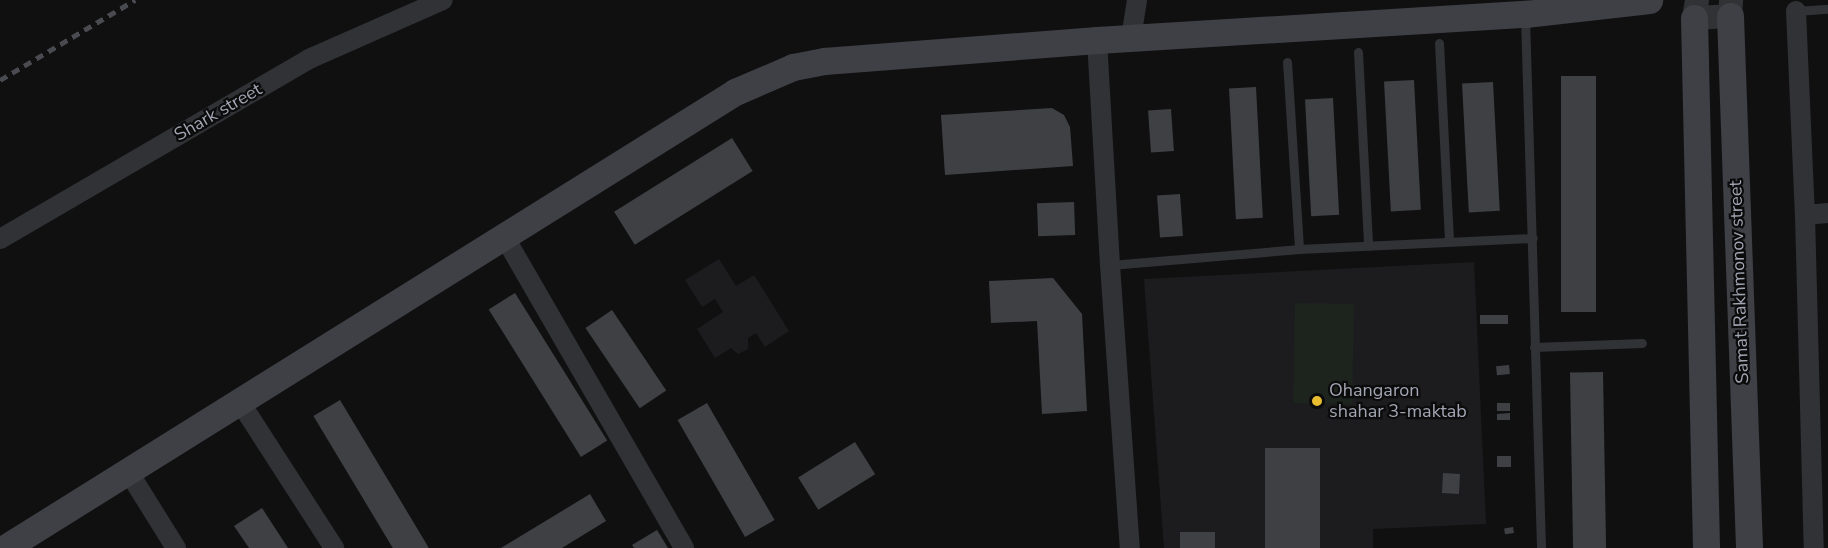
<!DOCTYPE html>
<style>
body{margin:0}
#map{position:relative;width:1828px;height:548px;overflow:hidden;background:#101011;font-family:"Nunito Sans",sans-serif}
div>[style]{position:absolute}
[style*='--x']{left:calc(var(--x)*1px);top:calc(var(--y)*1px);width:calc(var(--w)*1px);rotate:calc(var(--a)*1deg)}
.built>*{inset:0;background:#1c1c1e}
.green>*{inset:0;background:#1d241e;transform-origin:0 0}
.building>*{inset:0;background:#3f4044;transform-origin:0 0}
.service>*{height:9px;margin:-4.5px;padding:0 4.5px;transform-origin:4.5px;border-radius:4.5px;background:#313236}
.minor>*{height:20px;margin:-10px;padding:0 10px;transform-origin:10px;border-radius:10px;background:#313236}
.tertiary>*{height:24px;margin:-12px;padding:0 12px;transform-origin:12px;border-radius:12px;background:#313236}
.secondary>*{height:27px;margin:-13.5px;padding:0 13.5px;transform-origin:13.5px;border-radius:13.5px;background:#3f4046}
.rail>*{height:4.5px;margin-top:-2.25px;transform-origin:0;background:repeating-linear-gradient(90deg,#4a4b51 0 8px,transparent 0 14px)}
.dots>*{width:16px;height:16px;translate:-50% -50%;box-sizing:border-box;border:3px solid #0b0b0c;border-radius:50%}
span{translate:-50% -50%;white-space:nowrap;text-align:center;line-height:1.15;-webkit-text-stroke:4.5px #0b0b0c;paint-order:stroke}
.street-label{font-size:18px;color:#a2a5b2}
.poi-label{font-size:18px;color:#a2a5b2}
.left{translate:0 -50%;text-align:left}
</style>
<div id="map">
<div class="built">
<i style="clip-path:polygon(719px 259px,736px 286px,754px 275px,789px 331px,765px 347px,756px 333px,748px 338px,748px 349px,738px 354px,731px 348px,715px 358px,697px 329px,723px 312px,715px 299px,702px 307px,685px 280px)"></i>
<i style="clip-path:polygon(1474px 262px,1486px 524px,1373px 529px,1373px 548px,1164px 548px,1144px 279px)"></i>
</div>
<div class="green">
<i style="left:1295px;top:303px;width:59px;height:100px;rotate:1deg"></i>
</div>
<div class="building">
<i style="left:1561px;top:76px;width:35px;height:236px"></i>
<i style="left:1414px;top:80px;width:130px;height:30px;rotate:87deg"></i>
<i style="left:1493px;top:82px;width:129px;height:31px;rotate:87deg"></i>
<i style="left:1256px;top:87px;width:131px;height:27px;rotate:87deg"></i>
<i style="left:1333px;top:98px;width:117px;height:28px;rotate:87deg"></i>
<i style="clip-path:polygon(1052px 108px,1064px 115px,1070px 127px,1073px 166px,945px 175px,941px 115px)"></i>
<i style="left:1171px;top:109px;width:42px;height:23px;rotate:86deg"></i>
<i style="left:732px;top:138px;width:39px;height:139px;rotate:58deg"></i>
<i style="left:1180px;top:194px;width:42px;height:23px;rotate:86deg"></i>
<i style="left:1074px;top:202px;width:33px;height:37px;rotate:88deg"></i>
<i style="clip-path:polygon(1053px 278px,1082px 314px,1087px 411px,1042px 414px,1037px 321px,991px 323px,989px 281px)"></i>
<i style="left:515px;top:293px;width:174px;height:31px;rotate:58deg"></i>
<i style="left:612px;top:310px;width:97px;height:32px;rotate:56deg"></i>
<i style="left:1508px;top:315px;width:9px;height:28px;rotate:90deg"></i>
<i style="left:1509px;top:365px;width:9px;height:13px;rotate:84deg"></i>
<i style="left:1603px;top:372px;width:176px;height:33px;rotate:89deg"></i>
<i style="left:340px;top:400px;width:172px;height:31px;rotate:59deg"></i>
<i style="left:707px;top:403px;width:135px;height:34px;rotate:60deg"></i>
<i style="left:1510px;top:403px;width:8px;height:13px;rotate:90deg"></i>
<i style="clip-path:polygon(1510px 413px,1510px 420px,1497px 420px,1497px 414px)"></i>
<i style="left:855px;top:442px;width:38px;height:67px;rotate:58deg"></i>
<i style="left:1265px;top:448px;width:55px;height:100px"></i>
<i style="left:1511px;top:456px;width:11px;height:14px;rotate:90deg"></i>
<i style="left:1460px;top:474px;width:20px;height:17px;rotate:93deg"></i>
<i style="clip-path:polygon(590px 494px,606px 521px,562px 548px,501px 548px)"></i>
<i style="clip-path:polygon(262px 508px,288px 548px,249px 548px,234px 526px)"></i>
<i style="left:1513px;top:527px;width:6px;height:9px;rotate:81deg"></i>
<i style="clip-path:polygon(657px 530px,668px 548px,634px 548px,632px 545px)"></i>
<i style="left:1180px;top:532px;width:35px;height:16px"></i>
</div>
<div class="service">
<i style="--x:1796;--y:11;--w:32;--a:-4"></i>
<i style="--x:1525;--y:17;--w:531;--a:88.27"></i>
<i style="--x:1439;--y:43;--w:198;--a:87.1"></i>
<i style="--x:1358;--y:52;--w:194;--a:87"></i>
<i style="--x:1287;--y:62;--w:187;--a:86.3"></i>
<i style="--x:1110;--y:265;--w:190;--a:-4.8"></i>
<i style="--x:1299;--y:249;--w:234;--a:-2.7"></i>
<i style="--x:1534;--y:347;--w:108;--a:-2.1"></i>
</div>
<div class="minor">
<i style="--x:1796;--y:11;--w:204;--a:87.5"></i>
<i style="--x:1805;--y:215;--w:333;--a:88.5"></i>
<i style="--x:1131;--y:38;--w:38;--a:-81"></i>
<i style="--x:1097;--y:40;--w:225;--a:86.7"></i>
<i style="--x:1110;--y:265;--w:284;--a:86"></i>
<i style="--x:1805;--y:215;--w:23;--a:-5"></i>
<i style="--x:504;--y:236;--w:360;--a:60"></i>
<i style="--x:0;--y:239;--w:358;--a:-30.2"></i>
<i style="--x:309;--y:59;--w:146;--a:-23.8"></i>
<i style="--x:240;--y:402;--w:174;--a:57.2"></i>
<i style="--x:128;--y:471;--w:91;--a:58.1"></i>
</div>
<div class="tertiary">
<i style="--x:1697;--y:0;--w:18;--a:99"></i>
<i style="--x:1694;--y:18;--w:36;--a:-3"></i>
<i style="--x:1730;--y:16;--w:16;--a:-86"></i>
</div>
<div class="secondary">
<i style="--x:1730;--y:16;--w:532;--a:87.95"></i>
<i style="--x:1694;--y:18;--w:530;--a:88.7"></i>
<i style="--x:5;--y:548;--w:861;--a:-31.99"></i>
<i style="--x:735;--y:92;--w:63;--a:-23.3"></i>
<i style="--x:793;--y:67;--w:32;--a:-11"></i>
<i style="--x:824;--y:61;--w:274;--a:-4.4"></i>
<i style="--x:1097;--y:40;--w:429;--a:-3.5"></i>
<i style="--x:1525;--y:14;--w:125;--a:-6.4"></i>
</div>
<div class="rail">
<i style="--x:0;--y:80;--w:157;--a:-30.7"></i>
</div>
<div class="dots">
<i style="left:1317px;top:401px;background:#e9bd30"></i>
</div>
<div class="street-label">
<span style="left:218px;top:112px;rotate:-30deg">Shark street</span>
<span style="left:1739px;top:282px;rotate:-92deg">Samat Rakhmonov street</span>
</div>
<div class="poi-label">
<span class="left" style="left:1329px;top:401px">Ohangaron<br>shahar 3-maktab</span>
</div>
</div>
